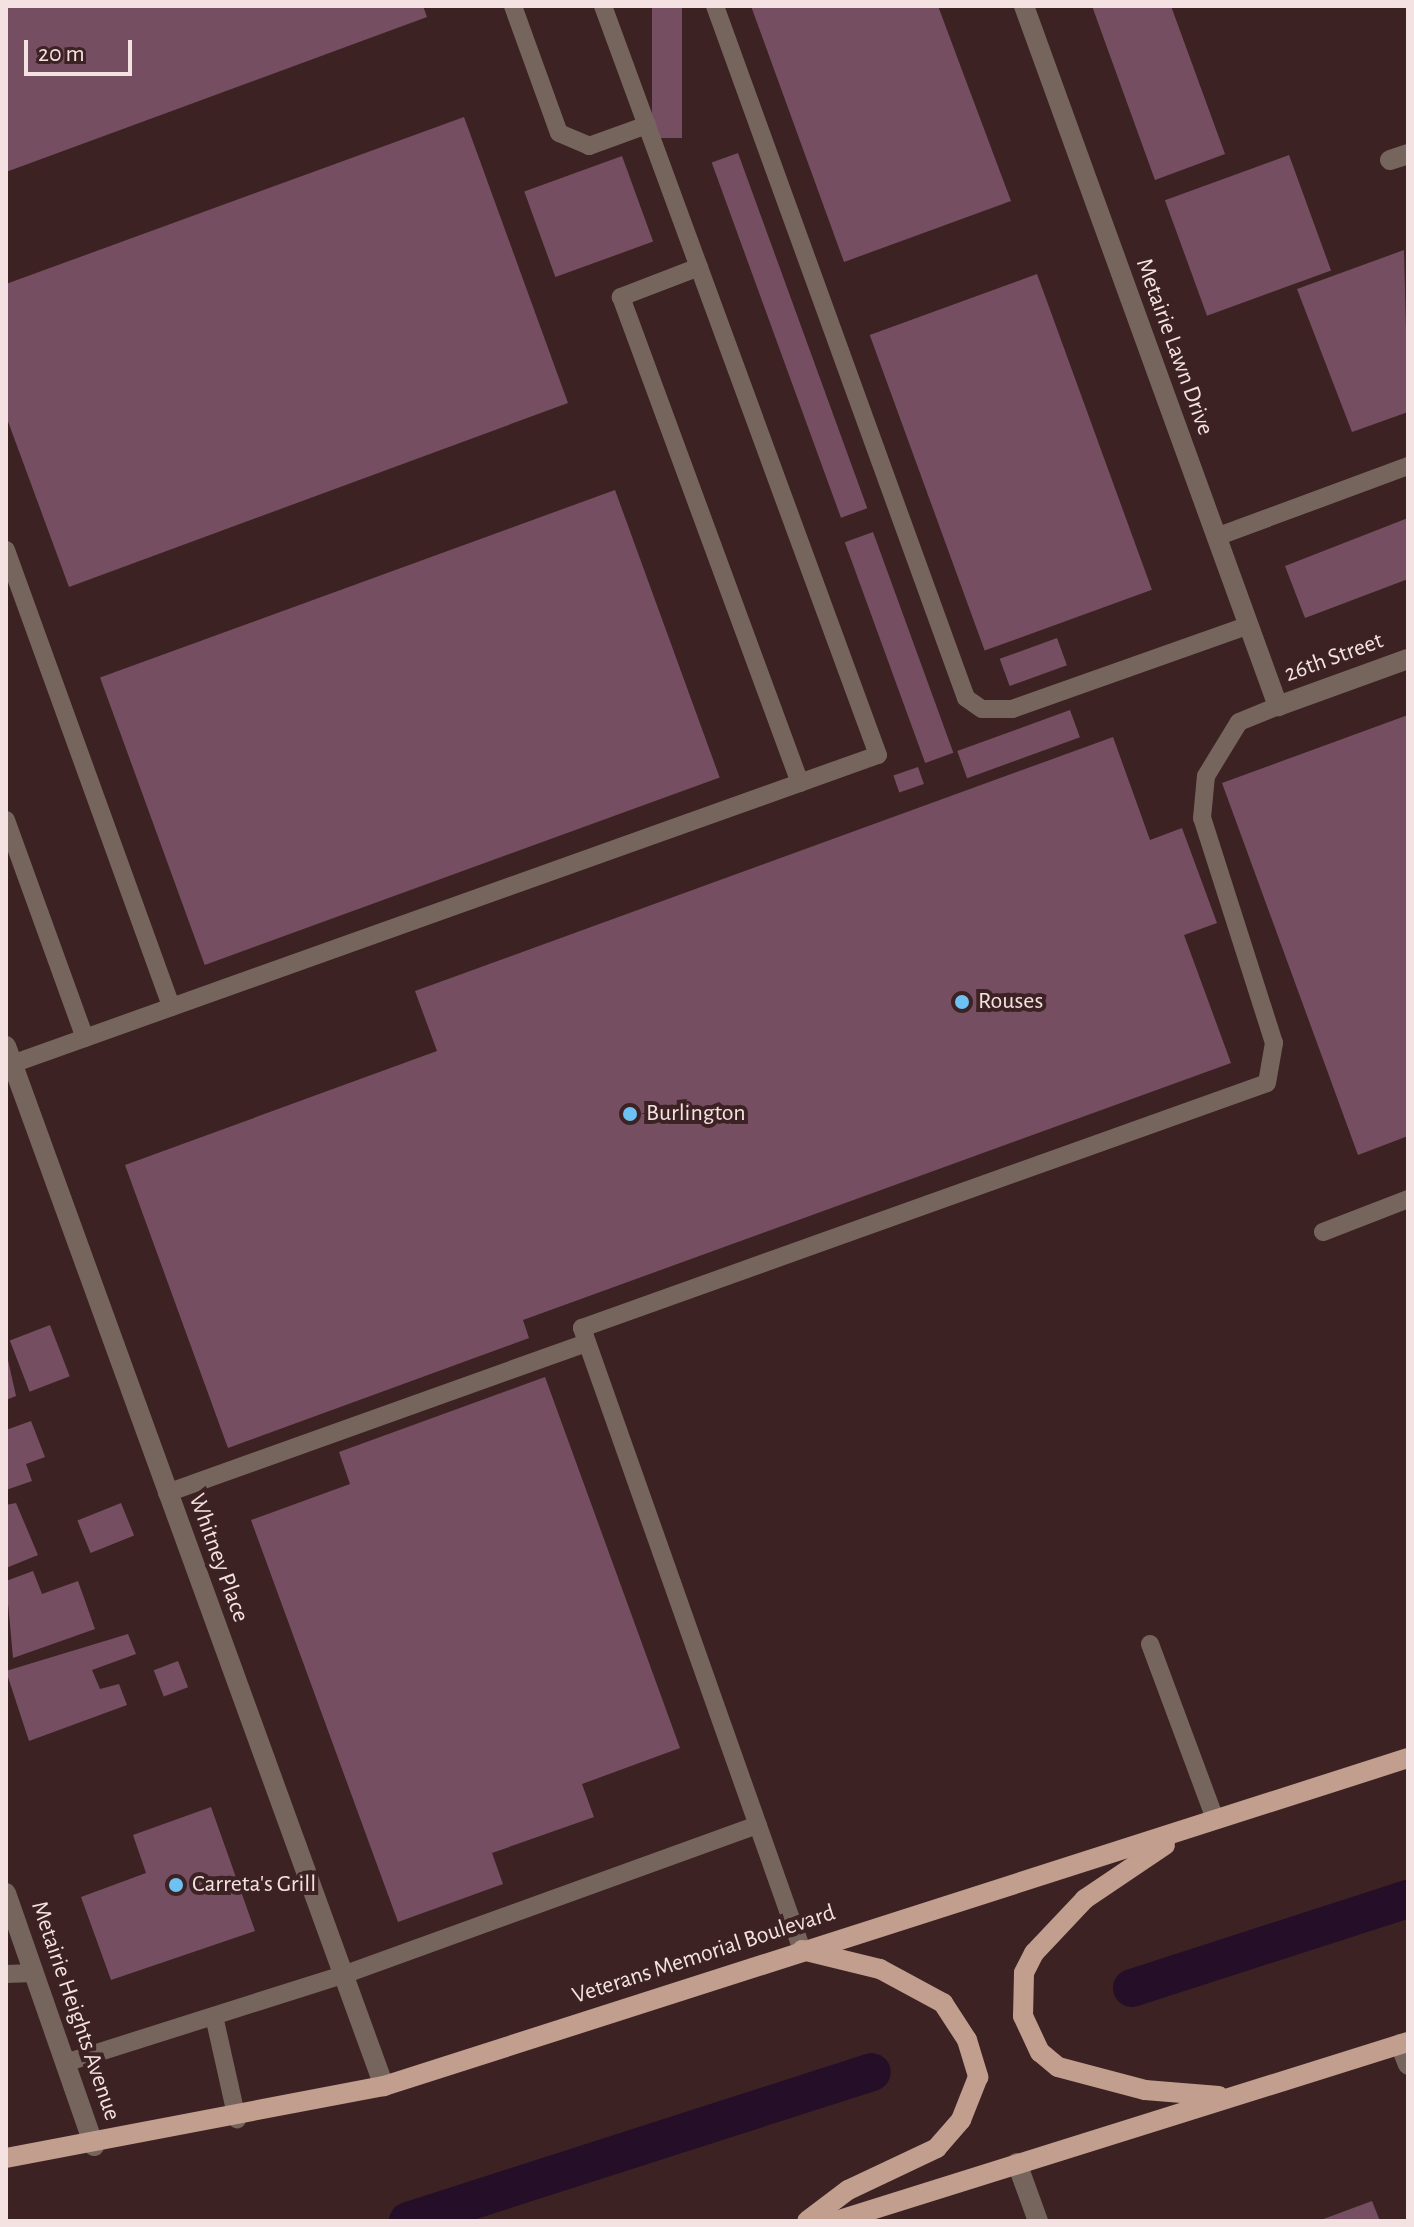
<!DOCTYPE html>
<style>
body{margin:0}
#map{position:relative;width:1414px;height:2227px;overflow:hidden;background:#3d2223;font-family:"Alegreya Sans",sans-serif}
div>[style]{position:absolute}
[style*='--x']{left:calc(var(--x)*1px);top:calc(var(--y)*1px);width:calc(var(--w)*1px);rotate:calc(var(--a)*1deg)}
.canal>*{height:38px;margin:-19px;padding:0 19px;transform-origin:19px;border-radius:19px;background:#240e28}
.building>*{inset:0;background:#754f61;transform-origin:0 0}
.service>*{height:18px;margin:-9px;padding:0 9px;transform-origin:9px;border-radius:9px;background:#76655d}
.minor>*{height:20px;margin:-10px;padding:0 10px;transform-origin:10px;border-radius:10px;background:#76655d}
.primary>*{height:20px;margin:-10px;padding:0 10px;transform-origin:10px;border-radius:10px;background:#c19e8d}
.dots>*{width:22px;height:22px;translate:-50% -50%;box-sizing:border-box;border:4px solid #3d2223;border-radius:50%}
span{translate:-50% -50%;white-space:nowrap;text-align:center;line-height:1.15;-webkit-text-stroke:8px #3d2223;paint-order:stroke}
.street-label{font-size:24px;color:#f4e1e1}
.poi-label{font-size:24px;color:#f4e1e1}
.left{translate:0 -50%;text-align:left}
.frame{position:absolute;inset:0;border:8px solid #f4e1e1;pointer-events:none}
.scale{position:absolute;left:24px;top:40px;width:108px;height:36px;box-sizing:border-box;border:4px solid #f4e1e1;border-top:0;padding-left:10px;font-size:24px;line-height:28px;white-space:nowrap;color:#f4e1e1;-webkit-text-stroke:6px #3d2223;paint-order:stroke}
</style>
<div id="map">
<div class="canal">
<i style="--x:1132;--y:1988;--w:290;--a:-17.9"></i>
<i style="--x:408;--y:2221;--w:487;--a:-17.8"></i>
</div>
<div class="building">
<i style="clip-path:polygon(6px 6px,423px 6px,427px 17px,6px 172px)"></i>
<i style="left:652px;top:6px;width:30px;height:132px"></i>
<i style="clip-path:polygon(751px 6px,938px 6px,1011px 201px,844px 262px)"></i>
<i style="clip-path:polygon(1092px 6px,1171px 6px,1225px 154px,1155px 180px)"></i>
<i style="clip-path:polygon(464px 117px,568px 403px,69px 587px,6px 416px,6px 284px)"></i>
<i style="left:738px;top:153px;width:378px;height:28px;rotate:70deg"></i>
<i style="left:1289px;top:155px;width:123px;height:132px;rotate:70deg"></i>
<i style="left:622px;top:156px;width:91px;height:104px;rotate:70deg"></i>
<i style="clip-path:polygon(1404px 250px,1408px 412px,1352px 432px,1297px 289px)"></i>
<i style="left:1037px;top:274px;width:336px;height:178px;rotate:70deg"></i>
<i style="left:615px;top:490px;width:306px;height:548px;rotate:70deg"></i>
<i style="clip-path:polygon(1408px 518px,1408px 579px,1305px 618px,1285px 566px)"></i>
<i style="left:873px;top:532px;width:235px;height:30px;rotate:70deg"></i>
<i style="left:1057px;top:638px;width:29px;height:61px;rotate:70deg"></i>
<i style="left:1070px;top:710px;width:29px;height:120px;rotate:70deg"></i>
<i style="clip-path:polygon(1408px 715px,1408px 1136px,1358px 1155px,1222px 783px)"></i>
<i style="clip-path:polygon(1113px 737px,1150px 840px,1182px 828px,1217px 923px,1184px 935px,1231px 1063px,523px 1320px,529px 1338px,228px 1448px,125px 1165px,437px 1051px,415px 991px)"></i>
<i style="left:918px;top:767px;width:18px;height:26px;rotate:71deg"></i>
<i style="left:50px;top:1325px;width:55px;height:43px;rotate:69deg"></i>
<i style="clip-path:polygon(6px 1351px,16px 1396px,6px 1400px)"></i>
<i style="clip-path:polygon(545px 1377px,680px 1748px,582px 1784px,594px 1817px,492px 1853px,503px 1884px,398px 1922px,251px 1520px,350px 1484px,339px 1452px)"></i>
<i style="clip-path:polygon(31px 1421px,45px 1457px,26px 1464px,32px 1481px,6px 1490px,6px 1430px)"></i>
<i style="clip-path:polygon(16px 1503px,38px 1555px,6px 1568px,6px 1505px)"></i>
<i style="left:121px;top:1503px;width:35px;height:47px;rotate:68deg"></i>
<i style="clip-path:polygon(33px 1571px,42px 1594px,78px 1581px,95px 1629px,13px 1658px,6px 1581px)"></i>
<i style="clip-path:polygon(128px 1634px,136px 1654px,92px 1670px,100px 1689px,119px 1684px,127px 1705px,29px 1741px,6px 1671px)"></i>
<i style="left:178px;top:1661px;width:28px;height:26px;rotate:69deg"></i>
<i style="clip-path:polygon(211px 1807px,255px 1931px,111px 1980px,81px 1897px,146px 1873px,133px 1835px)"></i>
<i style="clip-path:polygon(1372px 2201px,1380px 2221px,1318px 2221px)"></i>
</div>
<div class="service">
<i style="--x:513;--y:6;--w:135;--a:70.1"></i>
<i style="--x:559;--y:133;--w:33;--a:23"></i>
<i style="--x:589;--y:146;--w:62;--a:-19.9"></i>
<i style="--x:715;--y:6;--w:736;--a:70.06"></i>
<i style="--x:966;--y:698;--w:19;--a:35"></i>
<i style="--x:982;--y:709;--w:30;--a:0"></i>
<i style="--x:1012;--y:709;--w:251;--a:-19.5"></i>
<i style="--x:699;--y:267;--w:84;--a:159"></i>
<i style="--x:621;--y:297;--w:518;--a:69.78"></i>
<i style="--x:1216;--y:537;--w:205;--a:-20.3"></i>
<i style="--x:6;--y:550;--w:486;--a:70.1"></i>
<i style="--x:6;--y:820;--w:232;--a:70.1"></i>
<i style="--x:12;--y:1064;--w:919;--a:-19.64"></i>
<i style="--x:878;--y:755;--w:798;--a:-110.16"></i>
<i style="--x:1323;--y:1232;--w:91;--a:-21.2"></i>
<i style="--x:167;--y:1493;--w:446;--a:-19.7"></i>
<i style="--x:1150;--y:1644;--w:187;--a:69.6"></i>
<i style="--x:802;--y:1950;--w:660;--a:-109.48"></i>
<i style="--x:582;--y:1328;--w:727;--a:-19.68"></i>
<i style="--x:1267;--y:1083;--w:41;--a:-80.1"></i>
<i style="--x:1274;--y:1043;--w:236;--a:-107.7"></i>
<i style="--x:1202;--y:818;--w:42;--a:-84.6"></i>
<i style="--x:1206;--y:776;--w:63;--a:-58.6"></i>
<i style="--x:1239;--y:722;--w:42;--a:-22.3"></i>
<i style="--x:6;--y:1974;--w:28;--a:-2"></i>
<i style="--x:214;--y:2016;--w:106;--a:77.4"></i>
<i style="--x:65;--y:2063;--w:292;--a:-17.6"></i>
<i style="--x:343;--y:1975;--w:441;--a:-19.9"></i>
</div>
<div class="minor">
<i style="--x:1024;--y:6;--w:745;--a:70.06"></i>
<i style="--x:1278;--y:706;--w:138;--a:-19.9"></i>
<i style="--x:1390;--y:160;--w:19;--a:-18"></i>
<i style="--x:6;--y:1046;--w:1107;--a:70.03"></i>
<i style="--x:6;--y:1893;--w:268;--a:70.8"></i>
<i style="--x:1400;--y:2044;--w:22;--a:69"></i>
<i style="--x:1017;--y:2163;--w:62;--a:70.1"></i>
</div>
<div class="primary">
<i style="--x:1165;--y:1845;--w:97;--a:146"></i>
<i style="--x:1085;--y:1899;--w:74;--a:133.4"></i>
<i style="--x:1034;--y:1953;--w:22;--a:117"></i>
<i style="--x:1024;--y:1973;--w:43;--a:91.3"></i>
<i style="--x:1023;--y:2016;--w:40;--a:65"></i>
<i style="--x:1040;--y:2052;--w:23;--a:40"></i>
<i style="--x:1058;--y:2067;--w:90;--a:14.8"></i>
<i style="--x:1145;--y:2090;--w:74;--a:4.6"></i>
<i style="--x:802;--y:1950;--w:80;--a:13.7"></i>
<i style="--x:880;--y:1969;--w:72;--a:28.4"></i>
<i style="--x:943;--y:2003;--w:44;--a:57"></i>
<i style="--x:967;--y:2040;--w:39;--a:73"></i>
<i style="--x:978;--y:2077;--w:46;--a:111.6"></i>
<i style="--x:961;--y:2120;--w:37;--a:131"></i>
<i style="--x:937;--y:2148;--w:98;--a:154.7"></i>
<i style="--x:848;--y:2190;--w:51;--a:142.9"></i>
<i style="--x:6;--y:2158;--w:385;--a:-10.8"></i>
<i style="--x:384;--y:2086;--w:1075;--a:-17.76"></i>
<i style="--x:836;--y:2221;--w:599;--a:-17.38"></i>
</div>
<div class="dots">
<i style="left:962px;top:1002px;background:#6dc2f3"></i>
<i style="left:630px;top:1114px;background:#6dc2f3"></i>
<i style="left:176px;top:1885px;background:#6dc2f3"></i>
</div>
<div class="street-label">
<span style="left:1174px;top:347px;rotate:70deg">Metairie Lawn Drive</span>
<span style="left:1334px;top:658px;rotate:-20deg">26th Street</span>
<span style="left:218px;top:1558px;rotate:70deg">Whitney Place</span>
<span style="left:704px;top:1955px;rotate:-18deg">Veterans Memorial Boulevard</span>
<span style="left:75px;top:2011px;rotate:71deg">Metairie Heights Avenue</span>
</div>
<div class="poi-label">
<span class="left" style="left:978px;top:1002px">Rouses</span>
<span class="left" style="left:646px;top:1114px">Burlington</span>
<span class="left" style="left:192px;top:1885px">Carreta's Grill</span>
</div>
<div class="frame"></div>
<div class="scale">20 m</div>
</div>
